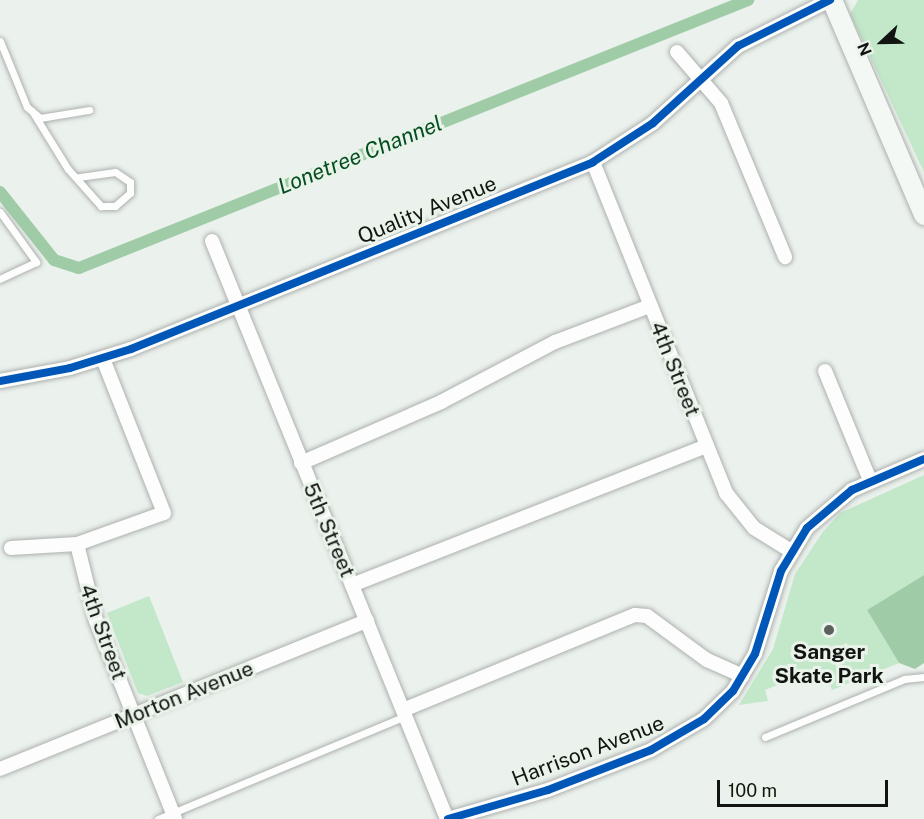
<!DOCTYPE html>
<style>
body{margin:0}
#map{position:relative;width:924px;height:819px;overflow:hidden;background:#ebf1ec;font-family:"Public Sans",sans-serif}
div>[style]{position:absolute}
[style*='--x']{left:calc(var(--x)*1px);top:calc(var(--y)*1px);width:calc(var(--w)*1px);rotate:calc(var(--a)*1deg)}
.green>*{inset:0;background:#c2e7c9}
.water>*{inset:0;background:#9fcca7}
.canal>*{height:12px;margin:-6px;padding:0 6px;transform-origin:6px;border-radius:6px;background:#9fcca7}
.roads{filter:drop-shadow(0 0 2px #adb1ae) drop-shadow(0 0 2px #adb1ae)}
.lane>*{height:7px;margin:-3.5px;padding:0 3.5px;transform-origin:3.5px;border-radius:3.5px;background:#fcfdfc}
.street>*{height:14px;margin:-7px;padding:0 7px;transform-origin:7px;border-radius:7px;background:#fcfdfc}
.secondary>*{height:20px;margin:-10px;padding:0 10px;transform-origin:10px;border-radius:10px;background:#f4f8f5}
.cycleway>*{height:8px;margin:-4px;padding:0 4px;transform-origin:4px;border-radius:4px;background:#0057b8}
.dots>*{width:16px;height:16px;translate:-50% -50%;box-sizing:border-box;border:3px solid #e9f3ea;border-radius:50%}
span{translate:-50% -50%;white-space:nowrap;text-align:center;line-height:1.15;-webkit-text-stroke:6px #e9f3ea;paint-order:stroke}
.street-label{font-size:21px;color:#111411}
.poi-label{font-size:21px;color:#111411;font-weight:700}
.water-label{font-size:22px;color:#054f21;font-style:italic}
.north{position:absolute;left:852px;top:12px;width:60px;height:60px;-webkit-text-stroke:4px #e9f3ea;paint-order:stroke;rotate:248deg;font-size:16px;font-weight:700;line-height:24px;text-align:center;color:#111411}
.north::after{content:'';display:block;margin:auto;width:21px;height:27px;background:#111411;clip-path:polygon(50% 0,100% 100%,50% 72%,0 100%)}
.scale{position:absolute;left:717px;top:780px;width:171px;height:27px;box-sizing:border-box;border:3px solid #111411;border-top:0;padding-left:8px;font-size:18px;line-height:21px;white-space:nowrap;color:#111411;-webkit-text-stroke:4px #e9f3ea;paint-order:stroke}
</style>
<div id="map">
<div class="green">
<i style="clip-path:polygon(858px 0,924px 0,924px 172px,850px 14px)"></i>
<i style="clip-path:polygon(924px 475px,924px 575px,867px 610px,899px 663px,832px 690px,827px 677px,818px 681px,812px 671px,765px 690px,768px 701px,739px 705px,773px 649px,795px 574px,822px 533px,840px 513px)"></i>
<i style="clip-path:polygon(149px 596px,183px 682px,147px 696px,138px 693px,107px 613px)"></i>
</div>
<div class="water">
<i style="clip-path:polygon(924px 575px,924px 663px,915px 669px,899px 663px,867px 610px)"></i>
</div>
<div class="canal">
<i style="--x:0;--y:192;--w:87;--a:51.5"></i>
<i style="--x:54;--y:260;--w:26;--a:18"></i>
<i style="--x:79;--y:268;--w:721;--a:-21.83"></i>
</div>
<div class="roads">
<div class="lane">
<i style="--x:0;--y:41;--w:71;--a:67.8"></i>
<i style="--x:27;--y:107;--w:17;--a:40"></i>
<i style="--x:40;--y:118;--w:50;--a:-9.3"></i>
<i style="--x:32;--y:111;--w:68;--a:58.2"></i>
<i style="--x:68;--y:169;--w:50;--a:48.3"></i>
<i style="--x:101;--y:206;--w:14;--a:0"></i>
<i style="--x:115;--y:206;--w:20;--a:-41"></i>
<i style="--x:130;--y:193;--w:11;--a:-90"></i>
<i style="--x:130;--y:182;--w:18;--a:-146"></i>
<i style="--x:115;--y:172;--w:37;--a:172"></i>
<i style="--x:0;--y:212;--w:62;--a:54.2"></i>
<i style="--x:36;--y:262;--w:40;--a:155"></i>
<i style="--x:765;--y:737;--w:151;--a:-22.6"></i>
<i style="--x:904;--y:679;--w:20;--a:-6"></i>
<i style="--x:158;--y:819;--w:268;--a:-22.6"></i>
</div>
<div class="street">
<i style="--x:677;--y:52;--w:67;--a:49.2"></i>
<i style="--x:721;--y:103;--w:167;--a:67.4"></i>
<i style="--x:593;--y:162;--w:357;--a:68.1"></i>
<i style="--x:726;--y:493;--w:45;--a:51.3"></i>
<i style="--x:754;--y:528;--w:44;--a:31.9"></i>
<i style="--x:212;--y:241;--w:624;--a:67.87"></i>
<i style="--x:825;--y:371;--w:118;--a:67.6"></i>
<i style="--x:0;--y:381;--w:71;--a:-10.5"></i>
<i style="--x:70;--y:368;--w:64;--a:-17.3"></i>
<i style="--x:131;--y:349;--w:498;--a:-22"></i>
<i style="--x:593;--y:162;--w:72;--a:-33"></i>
<i style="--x:653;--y:123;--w:115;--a:-42.2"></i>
<i style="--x:738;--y:46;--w:103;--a:-26.6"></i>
<i style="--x:301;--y:463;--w:153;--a:-23.5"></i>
<i style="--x:441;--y:402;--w:129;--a:-27.8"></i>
<i style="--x:555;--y:342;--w:102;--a:-20.8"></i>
<i style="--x:77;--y:544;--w:79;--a:76.1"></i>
<i style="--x:96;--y:621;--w:213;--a:68.2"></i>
<i style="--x:11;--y:548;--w:66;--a:-3.5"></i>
<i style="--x:77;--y:544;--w:92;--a:-19.6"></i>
<i style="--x:164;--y:513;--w:166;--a:-111.6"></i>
<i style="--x:352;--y:585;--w:380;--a:-21.4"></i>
<i style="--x:403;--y:710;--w:251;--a:-22.3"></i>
<i style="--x:635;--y:615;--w:12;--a:5"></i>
<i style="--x:647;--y:616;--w:74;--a:36.3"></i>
<i style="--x:707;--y:660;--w:39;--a:24"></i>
<i style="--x:0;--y:769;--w:396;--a:-22"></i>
<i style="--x:448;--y:819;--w:104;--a:-16.2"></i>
<i style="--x:548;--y:790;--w:110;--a:-21.2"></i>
<i style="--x:651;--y:750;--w:61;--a:-30.3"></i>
<i style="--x:704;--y:719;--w:40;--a:-44"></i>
<i style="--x:733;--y:691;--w:43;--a:-59.3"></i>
<i style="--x:755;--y:654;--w:87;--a:-72.6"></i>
<i style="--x:781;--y:571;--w:50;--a:-58.8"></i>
<i style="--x:807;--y:528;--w:59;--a:-40.2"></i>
<i style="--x:852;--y:490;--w:78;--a:-23.3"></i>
</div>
<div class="secondary">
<i style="--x:832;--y:0;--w:234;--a:66.8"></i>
</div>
</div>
<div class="cycleway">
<i style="--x:0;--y:381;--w:71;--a:-10.5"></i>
<i style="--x:70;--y:368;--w:64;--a:-17.3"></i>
<i style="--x:131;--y:349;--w:498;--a:-22"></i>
<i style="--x:593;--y:162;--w:72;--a:-33"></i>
<i style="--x:653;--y:123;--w:115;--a:-42.2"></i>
<i style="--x:738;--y:46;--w:103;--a:-26.6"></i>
<i style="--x:448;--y:819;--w:104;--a:-16.2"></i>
<i style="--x:548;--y:790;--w:110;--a:-21.2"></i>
<i style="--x:651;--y:750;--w:61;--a:-30.3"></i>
<i style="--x:704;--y:719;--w:40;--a:-44"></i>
<i style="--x:733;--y:691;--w:43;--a:-59.3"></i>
<i style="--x:755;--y:654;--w:87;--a:-72.6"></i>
<i style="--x:781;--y:571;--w:50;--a:-58.8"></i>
<i style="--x:807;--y:528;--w:59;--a:-40.2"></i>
<i style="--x:852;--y:490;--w:78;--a:-23.3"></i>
</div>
<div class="dots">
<i style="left:829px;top:630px;background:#5d615e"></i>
</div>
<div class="street-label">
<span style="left:427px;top:210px;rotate:-22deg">Quality Avenue</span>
<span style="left:675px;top:369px;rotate:68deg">4th Street</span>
<span style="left:329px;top:530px;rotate:67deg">5th Street</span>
<span style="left:103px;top:632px;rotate:70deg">4th Street</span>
<span style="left:184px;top:695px;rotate:-22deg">Morton Avenue</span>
<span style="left:588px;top:751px;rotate:-21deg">Harrison Avenue</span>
</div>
<div class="poi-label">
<span style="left:829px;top:664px">Sanger<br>Skate Park</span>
</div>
<div class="water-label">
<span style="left:360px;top:155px;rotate:-22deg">Lonetree Channel</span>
</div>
<div class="north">N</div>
<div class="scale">100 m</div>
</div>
